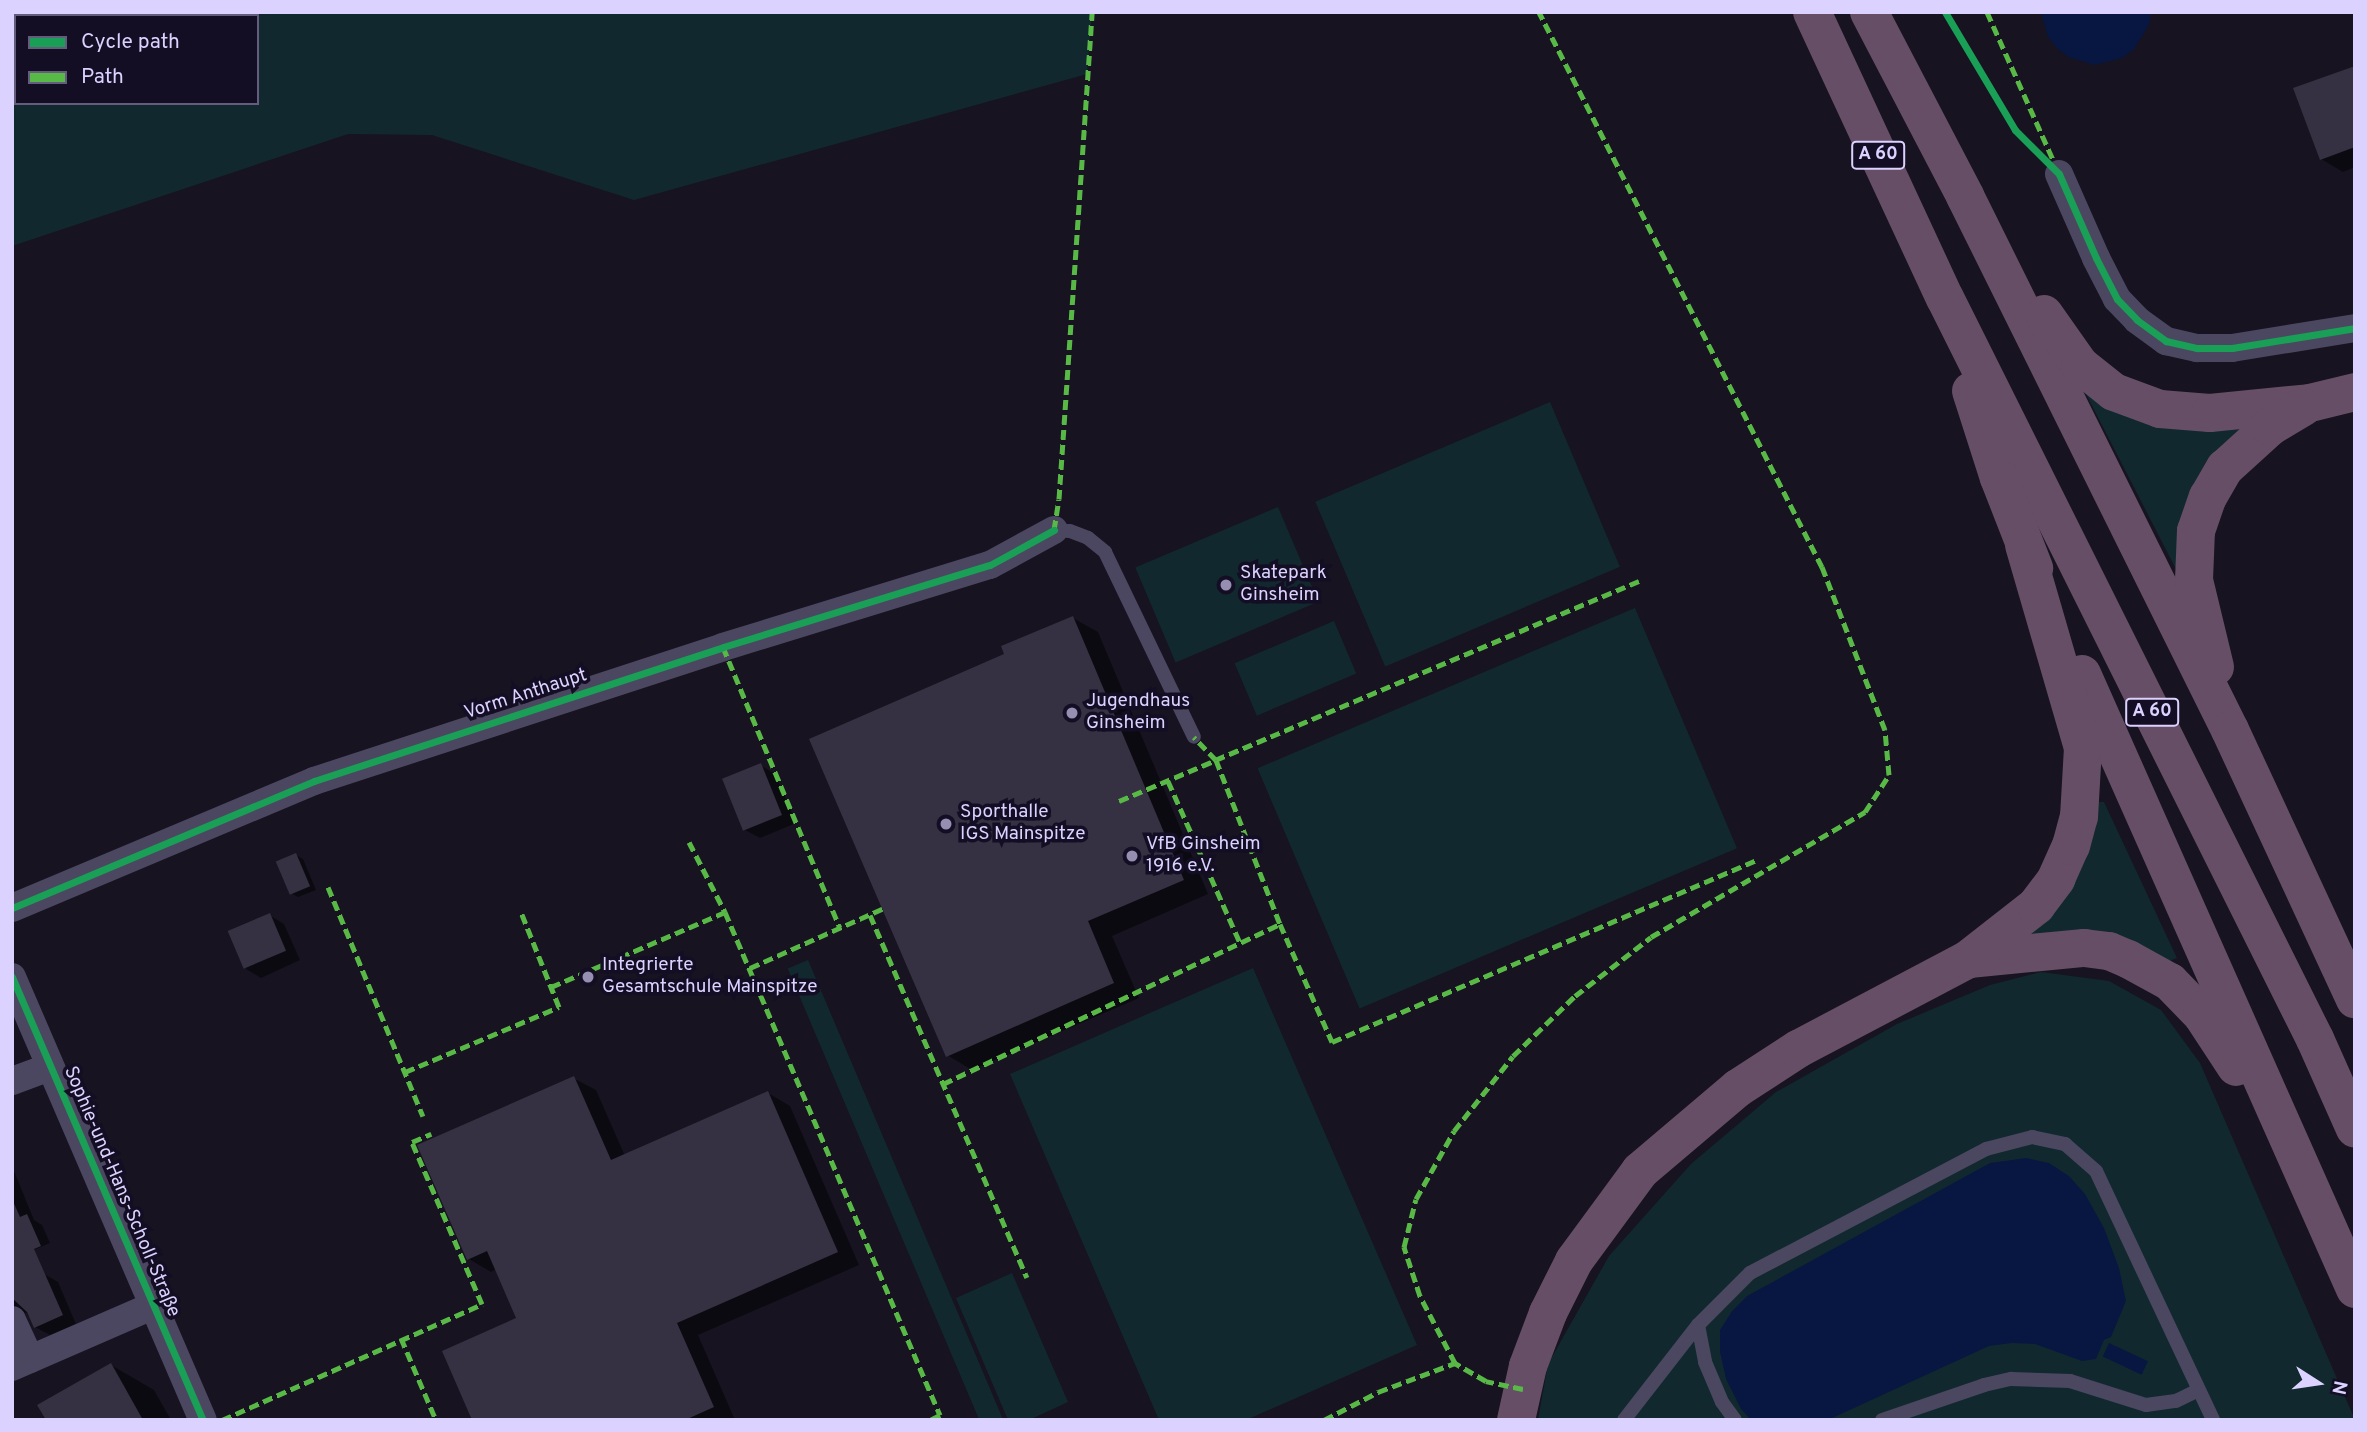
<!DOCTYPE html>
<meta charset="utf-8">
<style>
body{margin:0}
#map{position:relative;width:2367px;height:1432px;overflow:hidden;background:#171320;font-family:Overpass,sans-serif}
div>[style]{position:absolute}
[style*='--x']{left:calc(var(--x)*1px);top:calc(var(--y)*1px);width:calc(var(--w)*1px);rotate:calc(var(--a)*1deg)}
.green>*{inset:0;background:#11292e;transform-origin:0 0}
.water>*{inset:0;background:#081741;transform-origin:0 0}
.shadow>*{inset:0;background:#0007}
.building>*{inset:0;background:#363142;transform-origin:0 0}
.lane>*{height:14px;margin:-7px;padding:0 7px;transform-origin:7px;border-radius:7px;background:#4c4761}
.street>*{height:28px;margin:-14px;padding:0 14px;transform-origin:14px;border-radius:14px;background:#4c4761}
.highway>*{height:38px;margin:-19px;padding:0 19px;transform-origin:19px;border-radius:19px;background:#664e67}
.quiet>*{height:5px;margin-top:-2.5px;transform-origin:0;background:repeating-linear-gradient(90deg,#58b947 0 10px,transparent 0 15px)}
.cycleway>*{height:7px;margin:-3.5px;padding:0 3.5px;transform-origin:3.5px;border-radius:3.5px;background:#1a9f57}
.dots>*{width:19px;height:19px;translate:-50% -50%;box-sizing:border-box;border:4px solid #140e25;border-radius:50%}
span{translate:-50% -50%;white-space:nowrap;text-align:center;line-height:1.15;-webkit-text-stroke:7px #140e25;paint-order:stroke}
.shield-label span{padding:2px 5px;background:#140e25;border:2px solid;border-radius:5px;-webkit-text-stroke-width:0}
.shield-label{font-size:18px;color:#dcd2ff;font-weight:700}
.poi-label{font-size:19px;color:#dcd2ff}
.left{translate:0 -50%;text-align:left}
.street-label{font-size:19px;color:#dcd2ff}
.frame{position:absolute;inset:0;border:14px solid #dcd2ff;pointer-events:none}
.legend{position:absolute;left:14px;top:14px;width:245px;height:91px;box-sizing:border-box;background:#140e25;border:2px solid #645c7c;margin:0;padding:9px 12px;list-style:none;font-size:21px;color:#dcd2ff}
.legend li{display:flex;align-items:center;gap:14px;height:35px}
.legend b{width:35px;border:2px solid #645c7c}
.north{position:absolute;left:2283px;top:1348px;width:70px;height:70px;-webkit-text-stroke:5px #140e25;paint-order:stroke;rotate:102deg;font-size:19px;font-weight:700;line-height:28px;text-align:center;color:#dcd2ff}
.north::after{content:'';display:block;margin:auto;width:24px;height:32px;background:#dcd2ff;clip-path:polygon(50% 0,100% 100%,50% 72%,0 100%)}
</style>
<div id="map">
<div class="green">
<i style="clip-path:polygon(evenodd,12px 12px,1092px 12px,1087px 74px,634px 200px,432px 135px,348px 134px,12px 246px,12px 12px,16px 16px,257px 16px,257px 103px,16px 103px,16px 16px)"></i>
<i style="clip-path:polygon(2085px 392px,2272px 414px,2179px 575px)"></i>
<i style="left:1550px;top:402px;width:179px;height:255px;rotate:67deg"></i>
<i style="left:1278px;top:507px;width:103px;height:155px;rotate:67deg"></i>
<i style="left:1635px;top:608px;width:261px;height:410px;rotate:67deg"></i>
<i style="left:1334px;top:621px;width:57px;height:108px;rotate:67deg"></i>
<i style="clip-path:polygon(2095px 802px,2104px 802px,2177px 958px,2167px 962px,2007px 943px)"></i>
<i style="left:808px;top:960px;width:501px;height:22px;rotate:67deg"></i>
<i style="clip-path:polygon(1253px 968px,1417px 1345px,1246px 1420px,1159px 1420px,1010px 1074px)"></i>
<i style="clip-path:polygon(2041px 972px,2109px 981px,2161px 1010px,2200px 1063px,2355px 1420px,1538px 1420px,1548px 1364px,1609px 1256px,1691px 1164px,1776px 1092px,1897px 1024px,1990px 985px)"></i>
<i style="clip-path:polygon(1012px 1273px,1068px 1402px,1029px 1420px,1008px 1420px,956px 1298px)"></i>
</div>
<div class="water">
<i style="clip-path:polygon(2041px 12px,2151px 12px,2149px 25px,2134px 49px,2122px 58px,2095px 65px,2068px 57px,2057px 48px,2048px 37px)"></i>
<i style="clip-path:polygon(2026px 1158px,2049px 1163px,2069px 1176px,2085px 1194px,2104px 1228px,2119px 1268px,2126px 1301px,2111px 1337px,2104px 1340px,2096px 1359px,2082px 1361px,2035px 1344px,2012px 1343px,1989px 1346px,1828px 1420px,1751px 1420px,1741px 1409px,1726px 1379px,1720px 1352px,1720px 1330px,1732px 1311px,1747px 1296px,1990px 1163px)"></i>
<i style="left:2109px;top:1343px;width:43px;height:15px;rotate:25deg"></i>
</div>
<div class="shadow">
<i style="clip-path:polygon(2355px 67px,2355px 167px,2343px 172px,2321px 159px)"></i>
<i style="clip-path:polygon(1073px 618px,1098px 632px,1208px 894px,1112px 936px,1139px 998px,972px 1070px,947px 1055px,1007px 655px)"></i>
<i style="clip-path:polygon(760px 765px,775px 774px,796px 823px,760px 838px,745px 830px)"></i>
<i style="clip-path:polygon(296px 855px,303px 859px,316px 890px,298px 897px,291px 893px)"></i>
<i style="clip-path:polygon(269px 915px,284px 924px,300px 960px,261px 978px,246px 969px)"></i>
<i style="clip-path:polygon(573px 1078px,596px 1090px,625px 1156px,768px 1093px,790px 1106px,859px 1265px,698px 1335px,735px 1420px,474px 1420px,519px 1319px,497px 1269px,491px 1272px,469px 1259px)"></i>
<i style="clip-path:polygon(12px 1166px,34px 1220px,42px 1225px,50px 1243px,15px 1258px,12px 1257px)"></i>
<i style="clip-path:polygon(44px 1274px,58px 1282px,76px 1324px,50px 1335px,35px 1327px,27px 1313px,21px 1312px,12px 1323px,12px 1289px)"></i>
<i style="clip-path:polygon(111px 1365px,154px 1390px,171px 1420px,48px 1420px)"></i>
</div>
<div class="building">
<i style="clip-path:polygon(2355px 66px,2355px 147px,2320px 160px,2293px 88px)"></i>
<i style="clip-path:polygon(1073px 616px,1184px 880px,1088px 921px,1114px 983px,946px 1057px,809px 739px,1004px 654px,1001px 646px)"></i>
<i style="left:761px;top:763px;width:56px;height:42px;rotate:68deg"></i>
<i style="left:296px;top:853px;width:36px;height:22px;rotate:67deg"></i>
<i style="left:270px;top:913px;width:41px;height:46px;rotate:67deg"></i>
<i style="clip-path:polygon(574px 1076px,611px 1160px,768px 1091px,838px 1252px,677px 1323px,714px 1407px,685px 1420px,472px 1420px,442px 1351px,516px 1318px,487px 1251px,467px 1260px,417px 1145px)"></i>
<i style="clip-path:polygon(12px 1199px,20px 1217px,27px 1214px,41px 1246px,34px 1249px,63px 1315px,34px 1328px,27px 1312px,12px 1298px)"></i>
<i style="clip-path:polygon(111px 1363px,143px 1420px,46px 1420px,37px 1405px)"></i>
</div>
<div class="lane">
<i style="--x:1054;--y:530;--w:16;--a:4"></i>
<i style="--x:1070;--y:531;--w:19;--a:21"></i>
<i style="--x:1088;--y:538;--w:22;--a:39"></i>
<i style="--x:1105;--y:552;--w:205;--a:64.3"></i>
<i style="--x:1698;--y:1325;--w:38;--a:79"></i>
<i style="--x:1705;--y:1362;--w:43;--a:67"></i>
<i style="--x:1722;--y:1402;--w:22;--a:54"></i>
<i style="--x:1624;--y:1420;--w:120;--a:-52.1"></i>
<i style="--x:1698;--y:1325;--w:74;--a:-45"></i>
<i style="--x:1750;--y:1273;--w:267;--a:-27.7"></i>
<i style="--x:1986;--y:1149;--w:48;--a:-14.6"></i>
<i style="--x:2032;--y:1137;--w:34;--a:12"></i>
<i style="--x:2065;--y:1144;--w:41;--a:41.1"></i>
<i style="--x:2096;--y:1171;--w:275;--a:64.8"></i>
<i style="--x:1882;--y:1420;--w:108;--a:-18.9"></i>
<i style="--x:1984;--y:1385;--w:28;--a:-13"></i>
<i style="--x:2011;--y:1379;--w:59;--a:1.9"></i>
<i style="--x:2070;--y:1381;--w:80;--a:17.5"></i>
<i style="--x:2146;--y:1405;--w:30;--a:-8"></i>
<i style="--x:2176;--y:1401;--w:25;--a:-26"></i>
</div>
<div class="street">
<i style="--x:2059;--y:174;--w:92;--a:66.2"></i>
<i style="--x:2096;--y:258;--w:46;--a:62.9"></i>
<i style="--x:2117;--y:299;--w:29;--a:46"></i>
<i style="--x:2137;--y:320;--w:36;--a:36"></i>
<i style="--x:2166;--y:341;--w:32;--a:13"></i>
<i style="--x:2197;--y:348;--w:35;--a:0"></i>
<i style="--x:2232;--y:348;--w:125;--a:-9.2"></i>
<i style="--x:12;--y:908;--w:328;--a:-22.8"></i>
<i style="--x:314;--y:781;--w:430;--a:-18.1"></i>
<i style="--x:723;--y:647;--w:279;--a:-17.1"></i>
<i style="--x:990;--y:565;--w:73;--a:-28.7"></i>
<i style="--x:12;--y:977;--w:482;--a:66.7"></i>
<i style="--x:12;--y:1081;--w:40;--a:-20.2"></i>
<i style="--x:12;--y:1320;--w:43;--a:65.2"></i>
<i style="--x:12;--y:1367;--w:153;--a:-23.5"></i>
</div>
<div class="highway">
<i style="--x:1812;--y:12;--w:315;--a:65.1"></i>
<i style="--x:1945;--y:298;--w:828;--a:63.47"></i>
<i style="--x:2315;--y:1039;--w:98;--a:66"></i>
<i style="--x:1869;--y:12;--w:208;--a:62.4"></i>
<i style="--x:1965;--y:196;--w:596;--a:63.61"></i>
<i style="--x:2230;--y:730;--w:297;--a:65.1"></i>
<i style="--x:2044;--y:314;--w:62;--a:54.8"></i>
<i style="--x:2080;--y:365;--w:43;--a:38.5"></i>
<i style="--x:2114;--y:392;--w:49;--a:20.3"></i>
<i style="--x:2160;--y:409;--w:50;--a:4.6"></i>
<i style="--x:2210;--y:413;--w:100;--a:-5.7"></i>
<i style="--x:2310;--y:403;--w:46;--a:-13.7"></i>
<i style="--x:1971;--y:391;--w:91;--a:72.2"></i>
<i style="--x:1999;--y:478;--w:97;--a:68.7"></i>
<i style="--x:2215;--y:667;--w:89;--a:-103.6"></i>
<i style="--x:2194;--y:580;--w:49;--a:-87.7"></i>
<i style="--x:2196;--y:531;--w:36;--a:-71"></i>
<i style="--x:2208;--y:497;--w:34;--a:-60"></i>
<i style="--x:2225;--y:468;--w:61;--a:-42.3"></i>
<i style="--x:2270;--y:427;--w:39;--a:-31"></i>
<i style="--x:2082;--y:674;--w:673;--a:66.06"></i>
<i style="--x:1969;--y:959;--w:116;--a:-5.5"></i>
<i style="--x:2084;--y:948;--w:25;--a:7"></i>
<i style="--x:2109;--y:951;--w:21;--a:23"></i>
<i style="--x:2128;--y:959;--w:48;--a:28.7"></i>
<i style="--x:2170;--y:982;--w:46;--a:45.9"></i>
<i style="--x:2202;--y:1015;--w:62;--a:56.8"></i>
<i style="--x:1516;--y:1420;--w:55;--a:-77.5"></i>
<i style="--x:1528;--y:1366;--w:57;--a:-69.3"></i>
<i style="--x:1548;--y:1313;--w:58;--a:-63.4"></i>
<i style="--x:1574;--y:1261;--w:112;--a:-53.7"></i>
<i style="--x:1640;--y:1171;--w:128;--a:-40.3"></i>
<i style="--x:1738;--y:1088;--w:72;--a:-33"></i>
<i style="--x:1798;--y:1049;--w:191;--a:-27.8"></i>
<i style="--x:1967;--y:960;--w:88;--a:-38"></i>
<i style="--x:2036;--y:906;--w:34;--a:-53"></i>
<i style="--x:2056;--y:879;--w:36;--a:-66"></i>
<i style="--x:2071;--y:846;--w:30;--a:-75"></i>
<i style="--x:2079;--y:817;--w:69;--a:-86.7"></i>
<i style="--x:2083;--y:748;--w:211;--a:-106.2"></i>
</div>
<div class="quiet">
<i style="--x:1987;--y:12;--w:164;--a:65.9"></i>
<i style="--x:1054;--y:530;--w:31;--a:-81"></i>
<i style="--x:1059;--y:499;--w:488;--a:-86.1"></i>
<i style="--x:1639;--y:581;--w:459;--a:157.1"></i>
<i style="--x:1216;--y:760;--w:176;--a:68.7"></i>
<i style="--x:1280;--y:924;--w:129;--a:66.2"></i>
<i style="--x:1332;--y:1042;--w:462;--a:-23.2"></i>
<i style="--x:723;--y:647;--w:304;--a:67.4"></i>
<i style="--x:1168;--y:781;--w:177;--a:66"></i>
<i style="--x:1119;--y:801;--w:105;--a:-22.9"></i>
<i style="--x:1216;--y:760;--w:32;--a:-134"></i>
<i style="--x:689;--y:842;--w:79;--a:62.8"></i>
<i style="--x:328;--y:887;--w:248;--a:67.5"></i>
<i style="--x:870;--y:915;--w:395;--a:66.6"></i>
<i style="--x:750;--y:968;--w:145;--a:-24.1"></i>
<i style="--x:551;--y:987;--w:189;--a:-23.3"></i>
<i style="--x:725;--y:912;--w:547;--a:66.86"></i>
<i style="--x:940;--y:1415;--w:11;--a:153"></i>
<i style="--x:405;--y:1072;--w:167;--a:-22.9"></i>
<i style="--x:559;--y:1007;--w:102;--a:-111.8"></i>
<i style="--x:943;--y:1084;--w:373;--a:-25.4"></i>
<i style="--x:401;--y:1338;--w:89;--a:66.9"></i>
<i style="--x:1523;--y:1389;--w:38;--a:-168"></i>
<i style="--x:1486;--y:1381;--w:36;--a:-150"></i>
<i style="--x:1455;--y:1363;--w:76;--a:-117.6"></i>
<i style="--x:1420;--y:1296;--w:52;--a:-108.1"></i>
<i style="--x:1404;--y:1247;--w:49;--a:-76"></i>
<i style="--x:1416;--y:1199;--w:78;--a:-60.8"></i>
<i style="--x:1454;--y:1131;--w:95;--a:-51.8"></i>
<i style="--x:1513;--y:1056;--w:86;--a:-44.1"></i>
<i style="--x:1575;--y:996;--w:96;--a:-37.8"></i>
<i style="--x:1651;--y:937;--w:248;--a:-30.3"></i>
<i style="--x:1865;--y:812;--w:44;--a:-57"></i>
<i style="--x:1889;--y:775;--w:45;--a:-95.1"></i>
<i style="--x:1885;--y:730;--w:175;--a:-111.1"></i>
<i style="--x:1822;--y:567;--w:623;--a:-117.02"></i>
<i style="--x:222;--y:1420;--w:285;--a:-24"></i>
<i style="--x:482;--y:1304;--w:176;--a:-113.4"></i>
<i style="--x:412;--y:1142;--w:21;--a:-23"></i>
<i style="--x:1324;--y:1420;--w:61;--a:-27.4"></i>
<i style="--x:1378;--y:1392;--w:82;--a:-20.6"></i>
</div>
<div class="cycleway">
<i style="--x:1945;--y:12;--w:137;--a:59.3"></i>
<i style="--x:2015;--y:130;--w:62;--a:45"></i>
<i style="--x:2059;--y:174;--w:92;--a:66.2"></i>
<i style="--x:2096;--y:258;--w:46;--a:62.9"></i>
<i style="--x:2117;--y:299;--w:29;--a:46"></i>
<i style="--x:2137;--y:320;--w:36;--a:36"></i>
<i style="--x:2166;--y:341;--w:32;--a:13"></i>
<i style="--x:2197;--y:348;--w:35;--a:0"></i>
<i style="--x:2232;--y:348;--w:125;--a:-9.2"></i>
<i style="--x:12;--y:908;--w:328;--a:-22.8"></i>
<i style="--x:314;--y:781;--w:430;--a:-18.1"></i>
<i style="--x:723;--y:647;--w:279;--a:-17.1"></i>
<i style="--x:990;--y:565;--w:73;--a:-28.7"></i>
<i style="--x:12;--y:977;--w:482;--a:66.7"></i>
</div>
<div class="dots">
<i style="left:1226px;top:585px;background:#978fb1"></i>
<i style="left:1072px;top:713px;background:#978fb1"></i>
<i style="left:946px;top:824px;background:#978fb1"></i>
<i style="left:1132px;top:856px;background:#978fb1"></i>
<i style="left:588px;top:977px;background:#978fb1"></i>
</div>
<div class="shield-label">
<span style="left:1878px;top:155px">A 60</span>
<span style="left:2152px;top:712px">A 60</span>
</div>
<div class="poi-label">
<span class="left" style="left:1240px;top:585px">Skatepark<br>Ginsheim</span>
<span class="left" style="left:1086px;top:713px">Jugendhaus<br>Ginsheim</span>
<span class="left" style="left:960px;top:824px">Sporthalle<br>IGS Mainspitze</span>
<span class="left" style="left:1146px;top:856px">VfB Ginsheim<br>1916 e.V.</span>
<span class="left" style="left:602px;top:977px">Integrierte<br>Gesamtschule Mainspitze</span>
</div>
<div class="street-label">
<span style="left:526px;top:695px;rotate:-18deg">Vorm Anthaupt</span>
<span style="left:121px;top:1192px;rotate:67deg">Sophie-und-Hans-Scholl-Straße</span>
</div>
<div class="frame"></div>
<ul class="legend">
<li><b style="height:9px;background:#1a9f57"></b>Cycle path</li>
<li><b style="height:9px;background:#58b947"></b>Path</li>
</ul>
<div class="north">N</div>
</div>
